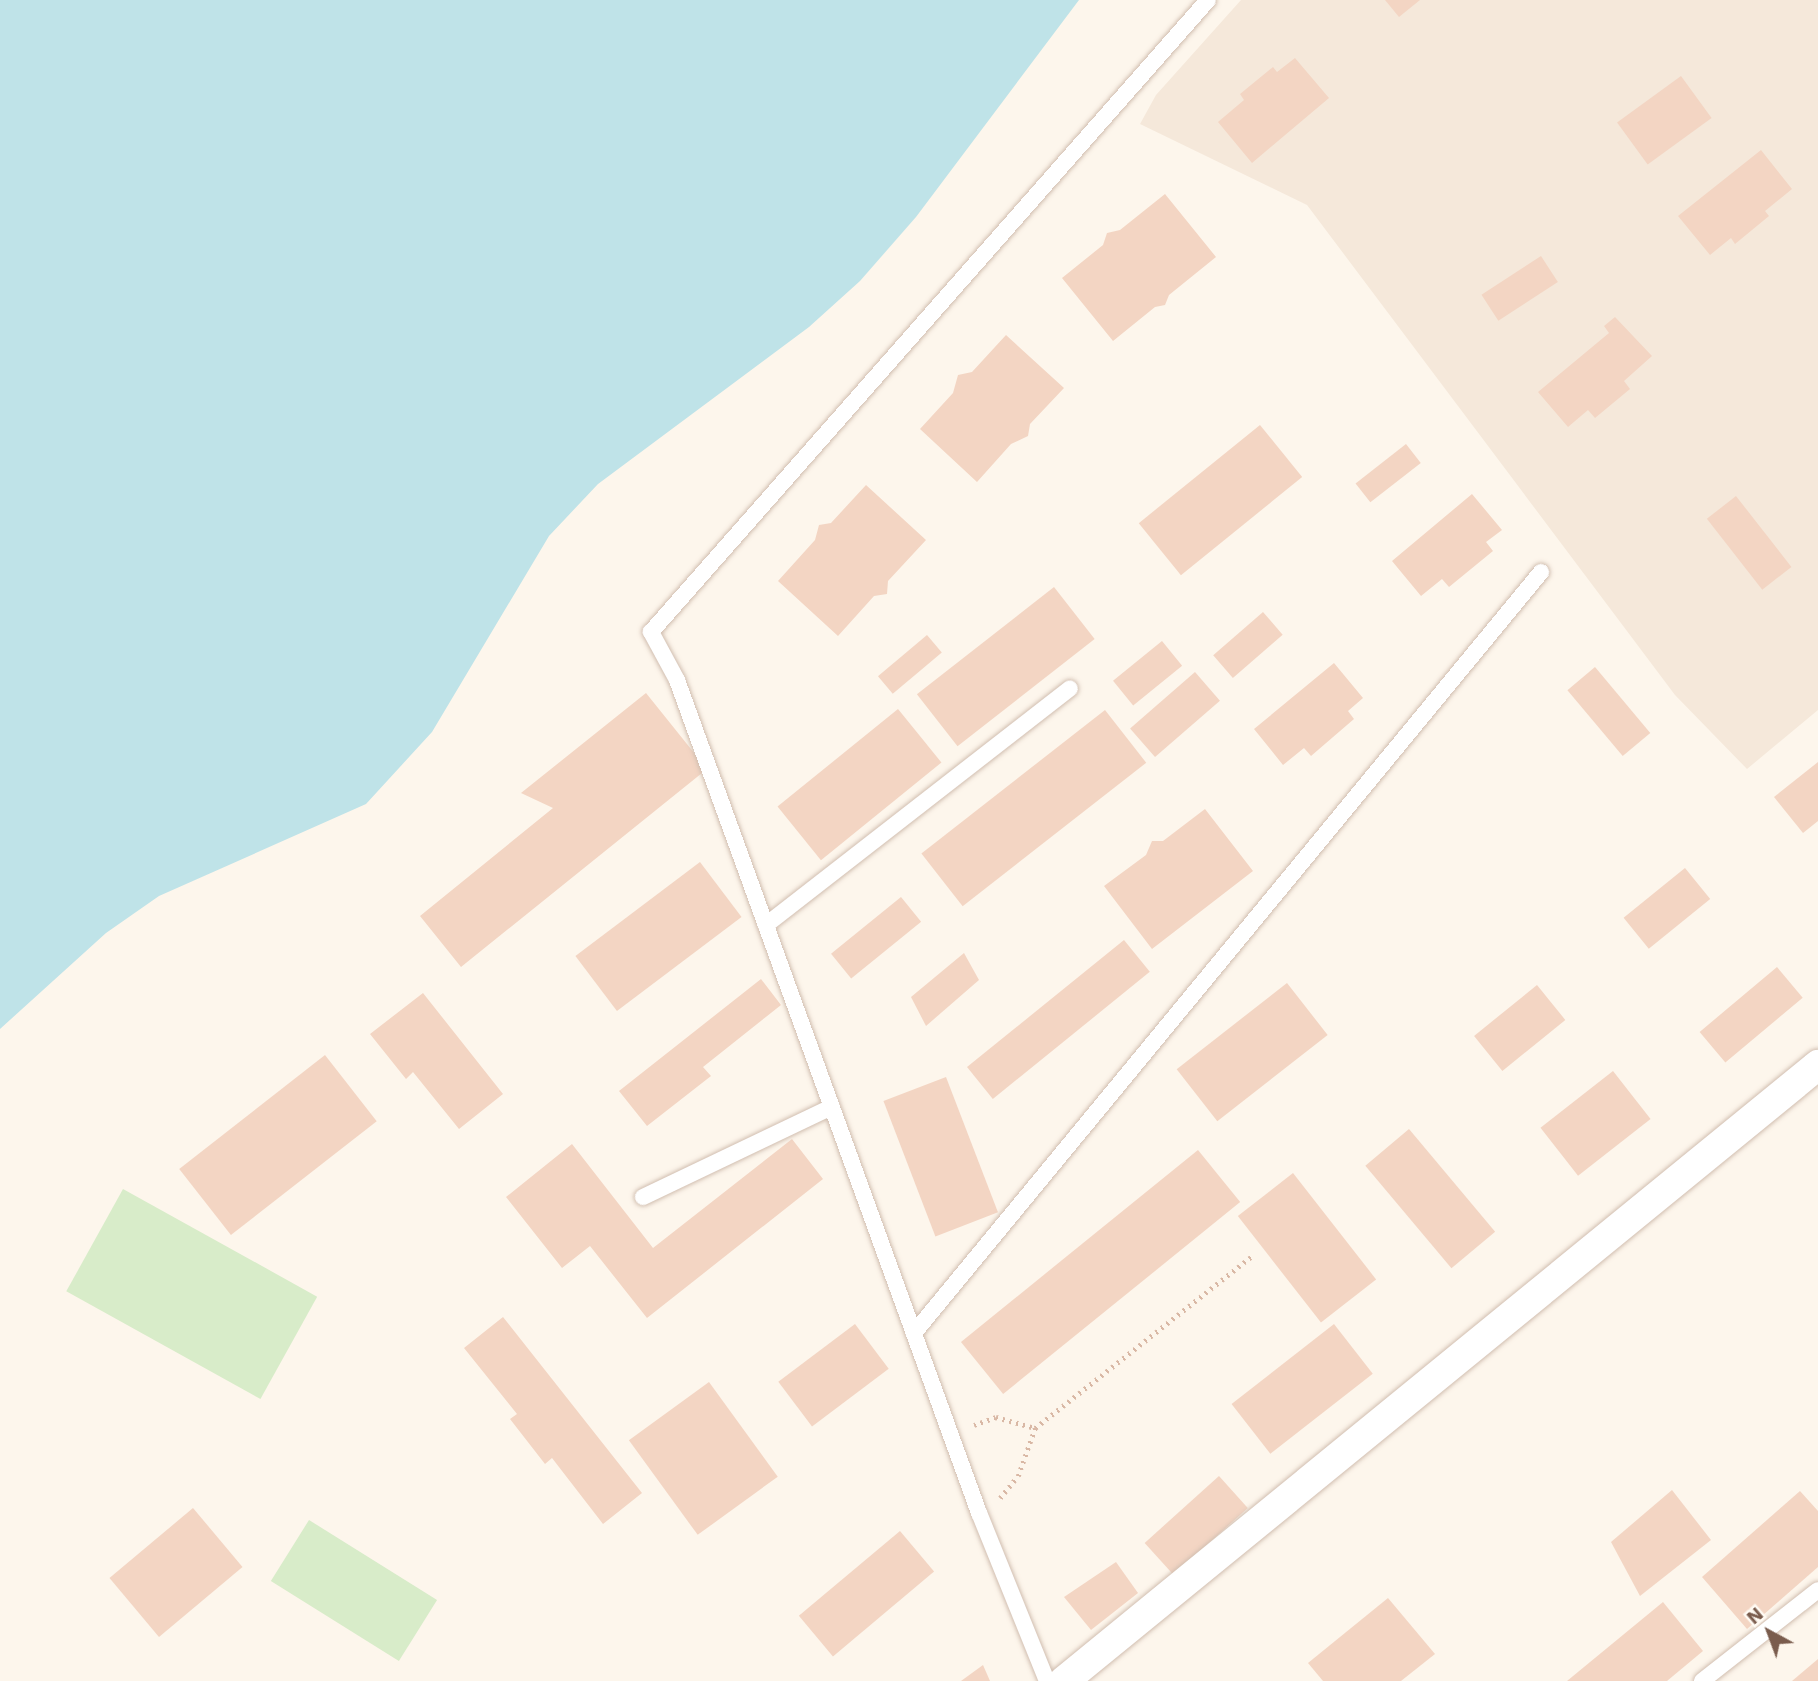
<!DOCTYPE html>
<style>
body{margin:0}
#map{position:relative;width:1818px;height:1681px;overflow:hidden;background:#fdf6ec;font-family:"Work Sans",sans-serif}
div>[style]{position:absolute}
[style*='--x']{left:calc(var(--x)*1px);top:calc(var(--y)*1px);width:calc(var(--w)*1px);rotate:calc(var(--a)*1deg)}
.residential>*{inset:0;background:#f5e8da}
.green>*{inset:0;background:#d8ecc9;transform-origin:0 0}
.water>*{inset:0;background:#bfe3e8}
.building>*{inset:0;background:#f3d5c3;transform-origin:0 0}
.path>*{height:4.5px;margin-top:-2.25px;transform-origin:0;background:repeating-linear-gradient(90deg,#d9b8a5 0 2px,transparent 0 7px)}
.roads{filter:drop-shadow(0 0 2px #d1beb0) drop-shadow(0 0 2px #d1beb0)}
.service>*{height:16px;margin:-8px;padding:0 8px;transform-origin:8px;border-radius:8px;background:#fff}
.minor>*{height:30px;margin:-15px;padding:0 15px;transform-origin:15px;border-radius:15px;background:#fff}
span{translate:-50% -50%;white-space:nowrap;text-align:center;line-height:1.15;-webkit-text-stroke:5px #fffaf3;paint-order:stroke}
.north{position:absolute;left:1734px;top:1597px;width:70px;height:70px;-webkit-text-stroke:5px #fffaf3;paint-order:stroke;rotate:319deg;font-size:19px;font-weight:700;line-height:28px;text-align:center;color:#7a5c4d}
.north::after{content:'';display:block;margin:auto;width:24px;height:32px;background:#7a5c4d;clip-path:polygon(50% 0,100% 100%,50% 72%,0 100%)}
</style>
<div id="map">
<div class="residential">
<i style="clip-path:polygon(1241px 0,1818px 0,1818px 710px,1747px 769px,1675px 695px,1307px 205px,1140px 124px,1156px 95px)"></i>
</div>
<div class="green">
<i style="left:123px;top:1189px;width:222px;height:117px;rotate:29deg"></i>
<i style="left:309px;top:1520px;width:151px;height:72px;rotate:32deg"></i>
</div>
<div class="water">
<i style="clip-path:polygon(0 0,1079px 0,916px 217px,860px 281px,809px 327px,598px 484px,549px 536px,432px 732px,366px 804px,159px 896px,106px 933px,0 1029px)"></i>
</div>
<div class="building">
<i style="clip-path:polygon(1385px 0,1420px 0,1399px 17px)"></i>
<i style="clip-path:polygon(1295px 58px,1329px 98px,1252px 163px,1218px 122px,1244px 100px,1240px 94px,1273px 67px,1277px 72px)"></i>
<i style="left:1681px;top:76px;width:52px;height:79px;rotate:54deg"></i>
<i style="clip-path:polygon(1761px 150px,1792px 189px,1765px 211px,1769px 216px,1735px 244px,1731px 238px,1710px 255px,1678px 216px)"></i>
<i style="clip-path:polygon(1165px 194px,1216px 257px,1169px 295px,1165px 305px,1155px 307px,1113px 341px,1062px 278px,1103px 245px,1107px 233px,1120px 230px)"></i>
<i style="left:1541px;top:256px;width:31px;height:71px;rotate:57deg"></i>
<i style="clip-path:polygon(1615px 317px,1652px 356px,1624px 381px,1630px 389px,1595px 418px,1588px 410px,1568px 427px,1538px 392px,1609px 333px,1604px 326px)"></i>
<i style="clip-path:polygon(1006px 335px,1064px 388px,1030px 424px,1028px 436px,1011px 444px,977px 482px,920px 429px,953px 393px,958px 375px,972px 372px)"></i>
<i style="left:1260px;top:425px;width:67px;height:156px;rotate:51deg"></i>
<i style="left:1406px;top:444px;width:24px;height:64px;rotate:52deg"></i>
<i style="clip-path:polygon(866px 485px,926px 540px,888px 581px,887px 594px,874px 596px,838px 636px,778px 581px,815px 540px,819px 525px,831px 523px)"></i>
<i style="clip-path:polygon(1472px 494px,1502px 530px,1486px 542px,1493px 551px,1449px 587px,1442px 579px,1421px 596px,1392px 561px)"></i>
<i style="left:1736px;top:496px;width:90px;height:37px;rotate:52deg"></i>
<i style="left:1054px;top:587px;width:66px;height:174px;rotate:52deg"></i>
<i style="left:1263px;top:612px;width:30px;height:66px;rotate:49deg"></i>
<i style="left:927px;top:635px;width:23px;height:64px;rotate:50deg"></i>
<i style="left:1162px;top:641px;width:32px;height:63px;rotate:51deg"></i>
<i style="clip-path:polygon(1334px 663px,1363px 698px,1348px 711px,1354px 719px,1311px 756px,1304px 748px,1283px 765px,1254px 729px)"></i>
<i style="left:1595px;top:667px;width:86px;height:36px;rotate:50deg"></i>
<i style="left:1195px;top:672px;width:38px;height:86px;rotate:49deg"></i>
<i style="clip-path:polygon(646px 693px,707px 769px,461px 967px,420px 916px,553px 808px,521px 793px)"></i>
<i style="left:898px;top:709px;width:69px;height:155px;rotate:51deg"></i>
<i style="left:1105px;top:710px;width:67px;height:233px;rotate:52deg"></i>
<i style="clip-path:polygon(1818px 762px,1818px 821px,1803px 833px,1774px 797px)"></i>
<i style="clip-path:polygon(1205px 809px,1253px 871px,1152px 949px,1104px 886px,1146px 855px,1152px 841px,1163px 841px)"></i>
<i style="left:700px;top:862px;width:69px;height:156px;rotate:53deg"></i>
<i style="left:1685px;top:868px;width:40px;height:79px;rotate:51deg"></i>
<i style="left:901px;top:897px;width:32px;height:90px;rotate:51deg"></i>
<i style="left:1124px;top:940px;width:41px;height:202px;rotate:51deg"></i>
<i style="clip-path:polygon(964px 953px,979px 980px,926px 1026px,911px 997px)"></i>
<i style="left:1777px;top:967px;width:40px;height:101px;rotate:50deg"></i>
<i style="clip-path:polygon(761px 979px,781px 1005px,703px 1067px,711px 1076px,647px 1126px,619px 1091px)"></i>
<i style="left:1287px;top:983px;width:66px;height:140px;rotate:52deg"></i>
<i style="left:1537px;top:985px;width:45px;height:81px;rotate:51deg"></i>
<i style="clip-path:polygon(423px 993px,503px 1094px,459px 1129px,413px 1072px,406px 1079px,370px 1034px)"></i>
<i style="left:325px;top:1055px;width:84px;height:185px;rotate:52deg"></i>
<i style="left:1613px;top:1071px;width:61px;height:92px;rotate:52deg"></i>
<i style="left:946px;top:1077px;width:145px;height:67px;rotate:69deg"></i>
<i style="left:1409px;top:1129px;width:134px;height:57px;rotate:50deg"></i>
<i style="clip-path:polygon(792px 1139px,823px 1179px,647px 1318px,590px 1246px,562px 1268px,506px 1197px,572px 1144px,653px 1248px)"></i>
<i style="left:1198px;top:1150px;width:67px;height:305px;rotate:51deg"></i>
<i style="left:1293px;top:1173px;width:135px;height:70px;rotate:52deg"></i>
<i style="clip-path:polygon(503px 1317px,642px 1493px,603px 1524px,552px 1458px,545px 1464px,510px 1419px,517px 1414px,464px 1348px)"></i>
<i style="left:855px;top:1324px;width:56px;height:96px;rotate:53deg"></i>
<i style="left:1334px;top:1324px;width:63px;height:130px;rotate:52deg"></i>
<i style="left:709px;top:1382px;width:117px;height:99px;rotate:54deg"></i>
<i style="left:1219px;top:1476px;width:43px;height:100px;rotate:48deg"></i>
<i style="clip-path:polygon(1672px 1490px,1711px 1540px,1640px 1596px,1611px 1542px)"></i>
<i style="clip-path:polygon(1800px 1491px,1818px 1511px,1818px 1567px,1747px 1629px,1702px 1577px)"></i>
<i style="left:193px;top:1508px;width:77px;height:109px;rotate:50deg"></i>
<i style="left:900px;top:1531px;width:53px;height:132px;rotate:50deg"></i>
<i style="clip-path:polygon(1116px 1562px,1138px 1593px,1091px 1630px,1064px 1597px)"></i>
<i style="clip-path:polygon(1388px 1598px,1435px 1654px,1401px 1681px,1323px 1681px,1308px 1663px)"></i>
<i style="clip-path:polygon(1663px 1602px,1703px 1651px,1667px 1681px,1567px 1681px)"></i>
<i style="clip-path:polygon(1818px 1659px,1818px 1681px,1792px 1681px)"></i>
<i style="clip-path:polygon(983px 1665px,990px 1681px,961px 1681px)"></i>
</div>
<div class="path">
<i style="--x:974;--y:1425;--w:23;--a:-20"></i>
<i style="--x:996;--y:1417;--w:41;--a:15.8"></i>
<i style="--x:1000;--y:1498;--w:28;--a:-51"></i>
<i style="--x:1018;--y:1476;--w:51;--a:-70.5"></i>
<i style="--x:1035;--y:1428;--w:277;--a:-38.4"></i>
</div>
<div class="roads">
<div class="service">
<i style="--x:766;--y:925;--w:385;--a:-37.9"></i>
<i style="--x:643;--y:1197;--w:209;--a:-25.5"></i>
<i style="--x:914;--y:1333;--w:986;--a:-50.51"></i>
<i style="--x:1047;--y:1681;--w:181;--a:-112"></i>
<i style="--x:979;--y:1513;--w:886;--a:-109.93"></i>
<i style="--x:677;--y:680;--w:55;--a:-118.4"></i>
<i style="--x:651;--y:632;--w:842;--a:-48.61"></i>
<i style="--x:1702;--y:1681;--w:147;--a:-38.1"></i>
</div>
<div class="minor">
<i style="--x:1064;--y:1681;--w:974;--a:-39.25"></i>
</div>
</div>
<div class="north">N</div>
</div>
